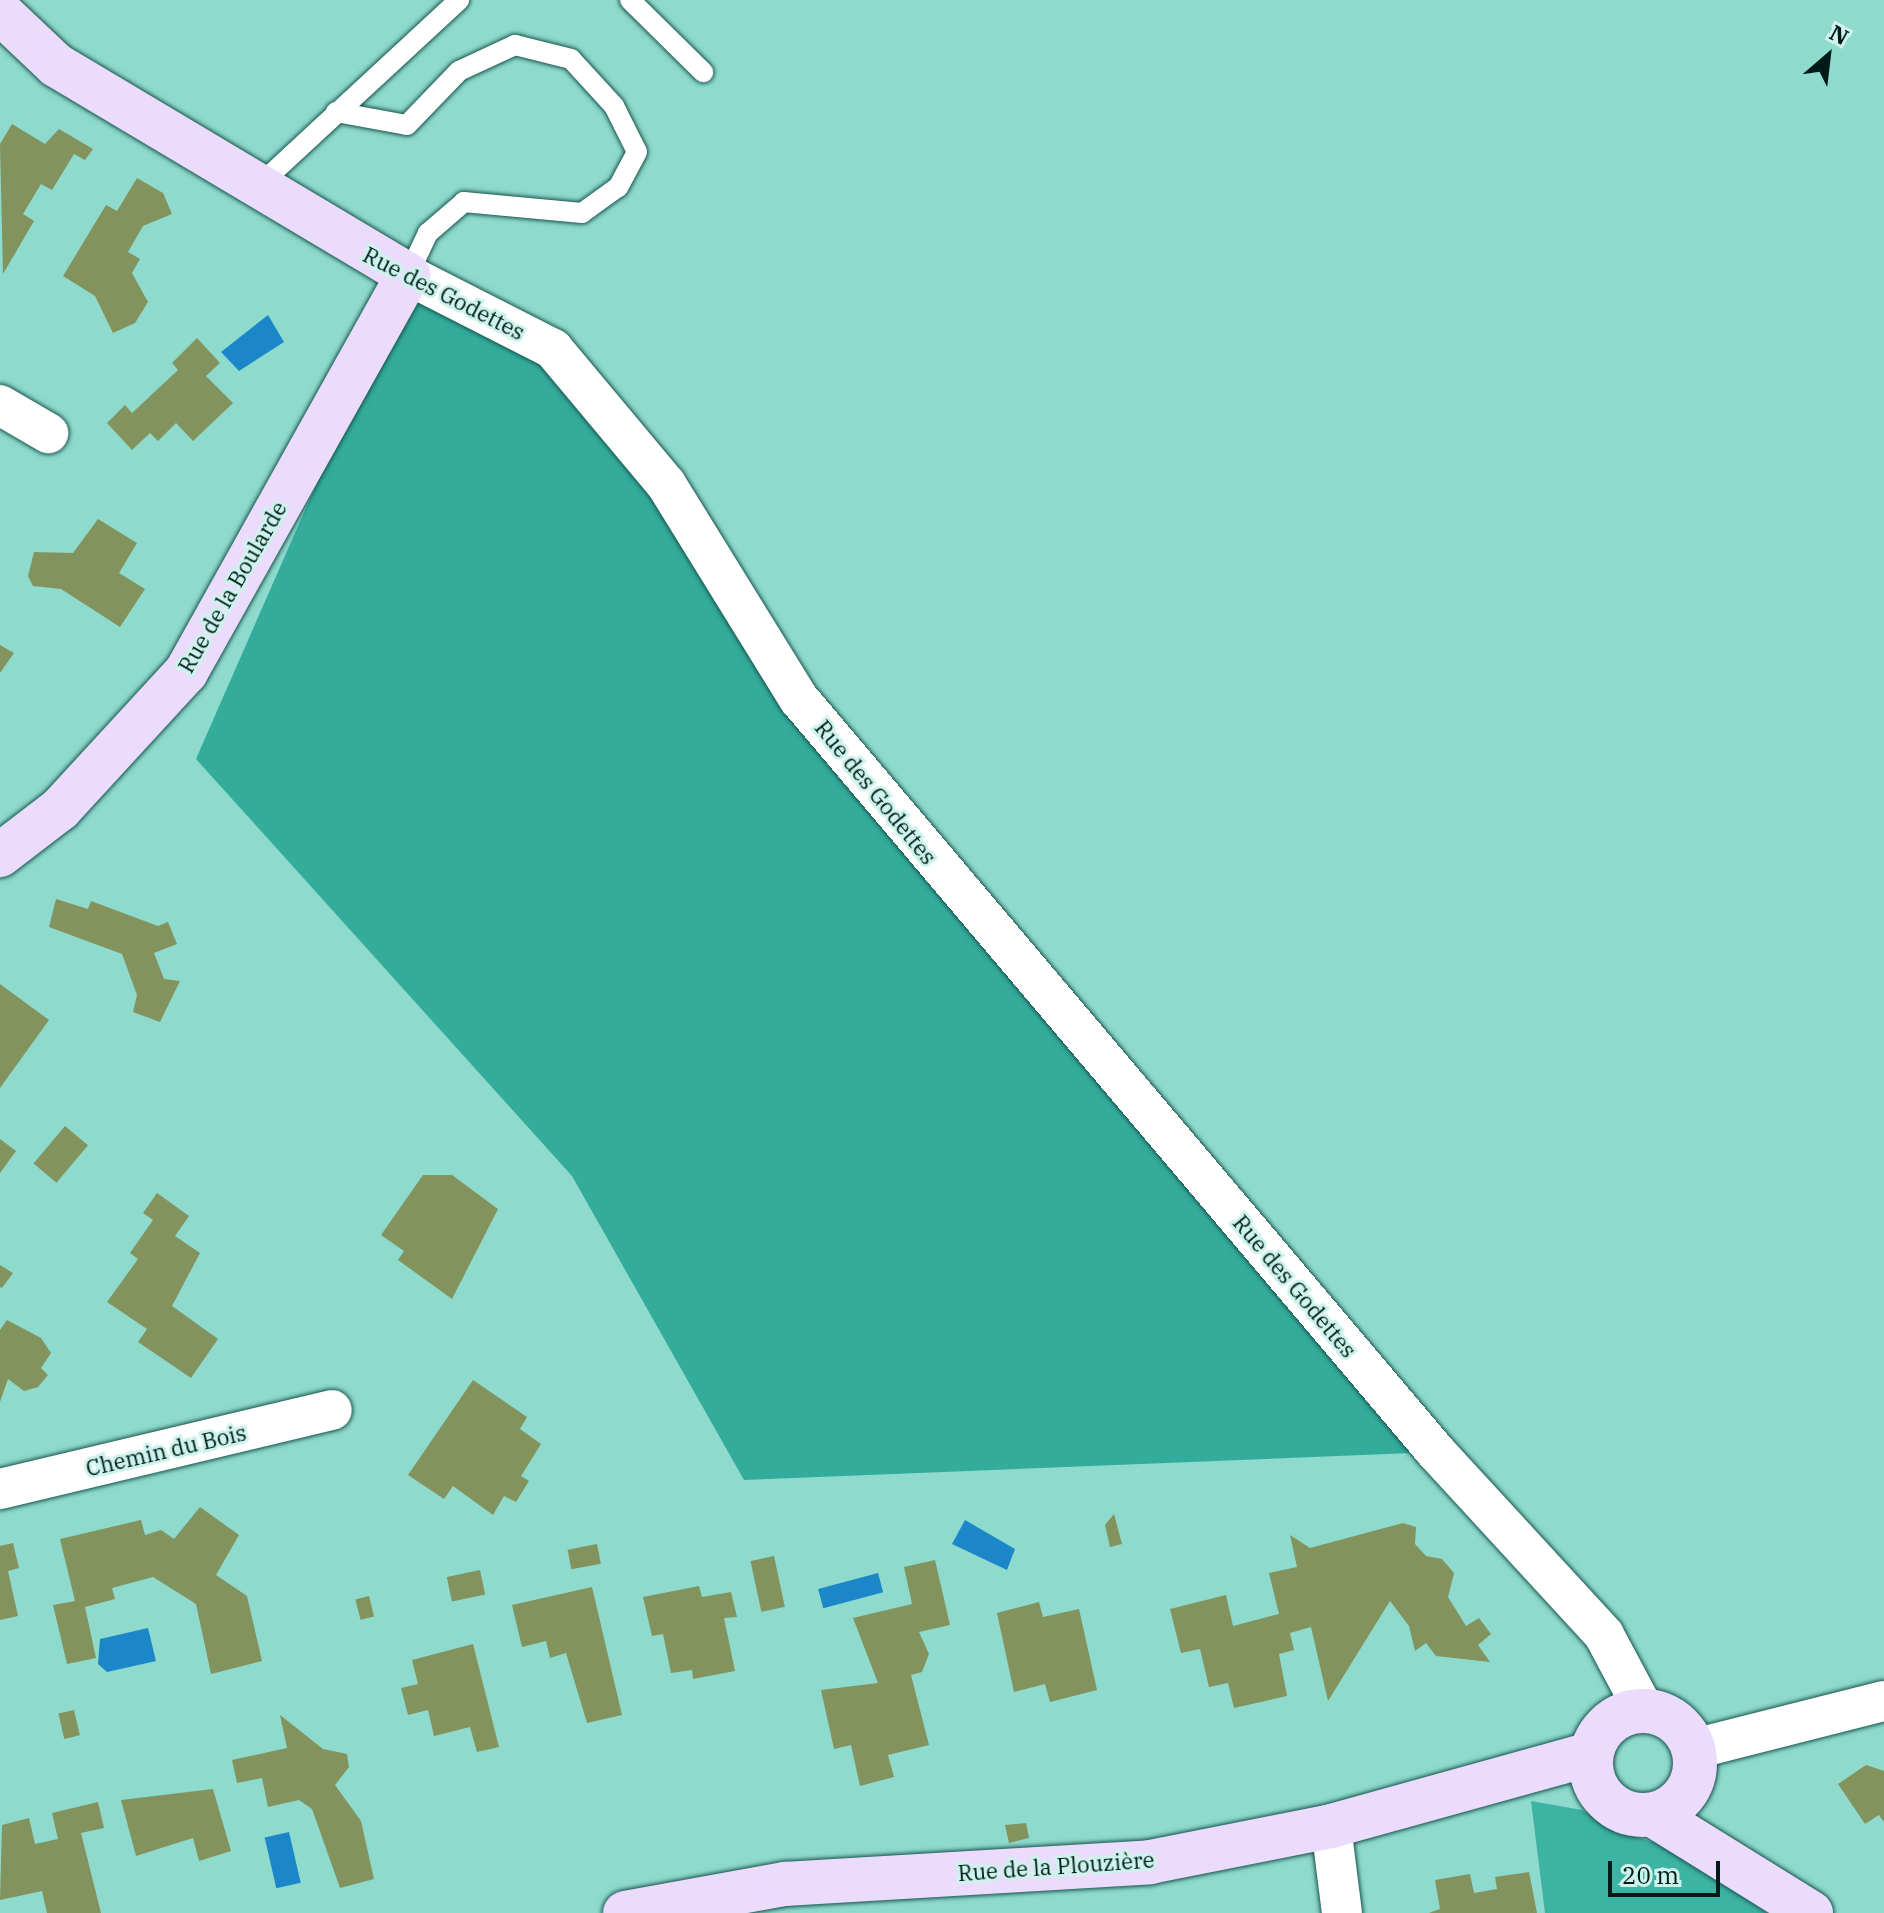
<!DOCTYPE html>
<meta charset="utf-8">
<style>
body{margin:0}
#map{position:relative;width:1884px;height:1913px;overflow:hidden;background:#8edacd;font-family:"IBM Plex Serif",serif}
div>[style]{position:absolute}
[style*='--x']{left:calc(var(--x)*1px);top:calc(var(--y)*1px);width:calc(var(--w)*1px);rotate:calc(var(--a)*1deg)}
.green>*{inset:0;background:#3db3a3}
.forest>*{inset:0;background:#33ac9c}
.water>*{inset:0;background:#1b87c8;transform-origin:0 0}
.building>*{inset:0;background:#83935d;transform-origin:0 0}
.roads{filter:drop-shadow(0 0 2px #19554d) drop-shadow(0 0 2px #19554d)}
.lane>*{height:20px;margin:-10px;padding:0 10px;transform-origin:10px;border-radius:10px;background:#fff}
.street>*{height:40px;margin:-20px;padding:0 20px;transform-origin:20px;border-radius:20px;background:#fff}
.secondary>*{height:44px;margin:-22px;padding:0 22px;transform-origin:22px;border-radius:22px;background:#ebdcfe}
.secondary>.ring{margin:-22px;padding:0;box-sizing:content-box;background:none;border:44px solid #ebdcfe;border-radius:50%}
span{translate:-50% -50%;white-space:nowrap;text-align:center;line-height:1.15;-webkit-text-stroke:6px #cef3ec;paint-order:stroke}
.street-label{font-size:22px;color:#001b17}
.north{position:absolute;left:1788px;top:16px;width:80px;height:80px;-webkit-text-stroke:6px #cef3ec;paint-order:stroke;rotate:28deg;font-size:22px;font-weight:700;line-height:32px;text-align:center;color:#001b17}
.north::after{content:'';display:block;margin:auto;width:28px;height:36px;background:#001b17;clip-path:polygon(50% 0,100% 100%,50% 72%,0 100%)}
.scale{position:absolute;left:1608px;top:1861px;width:112px;height:36px;box-sizing:border-box;border:4px solid #001b17;border-top:0;padding-left:10px;font-size:24px;line-height:28px;white-space:nowrap;color:#001b17;-webkit-text-stroke:6px #cef3ec;paint-order:stroke}
</style>
<div id="map">
<div class="green">
<i style="clip-path:polygon(1531px 1801px,1582px 1810px,1618px 1832px,1669px 1847px,1767px 1913px,1545px 1913px)"></i>
</div>
<div class="forest">
<i style="clip-path:polygon(408px 275px,553px 349px,799px 699px,1436px 1452px,744px 1480px,572px 1176px,196px 759px)"></i>
</div>
<div class="water">
<i style="clip-path:polygon(268px 315px,284px 342px,239px 371px,221px 352px)"></i>
<i style="clip-path:polygon(965px 1520px,1015px 1549px,1007px 1570px,952px 1544px)"></i>
<i style="left:878px;top:1573px;width:20px;height:62px;rotate:75deg"></i>
<i style="clip-path:polygon(148px 1628px,156px 1661px,107px 1672px,98px 1664px,100px 1639px)"></i>
<i style="left:289px;top:1832px;width:52px;height:25px;rotate:77deg"></i>
</div>
<div class="building">
<i style="clip-path:polygon(12px 124px,45px 144px,59px 129px,93px 149px,85px 160px,74px 154px,52px 190px,41px 184px,23px 214px,34px 221px,3px 274px,0 144px)"></i>
<i style="clip-path:polygon(137px 178px,163px 193px,172px 214px,143px 226px,128px 252px,140px 259px,132px 273px,148px 302px,135px 323px,113px 333px,95px 296px,63px 276px,106px 205px,117px 211px)"></i>
<i style="clip-path:polygon(197px 338px,220px 363px,206px 376px,233px 403px,193px 441px,176px 423px,158px 441px,150px 433px,132px 450px,107px 423px,125px 405px,132px 413px,178px 370px,172px 363px)"></i>
<i style="clip-path:polygon(98px 519px,137px 543px,119px 573px,145px 589px,120px 627px,61px 589px,33px 586px,28px 576px,34px 552px,73px 553px)"></i>
<i style="clip-path:polygon(0 645px,14px 653px,0 673px)"></i>
<i style="clip-path:polygon(56px 899px,88px 909px,91px 901px,158px 926px,168px 922px,177px 944px,154px 953px,164px 979px,180px 981px,160px 1022px,133px 1012px,137px 995px,122px 954px,49px 927px)"></i>
<i style="clip-path:polygon(0 984px,49px 1020px,0 1088px)"></i>
<i style="left:65px;top:1126px;width:30px;height:49px;rotate:40deg"></i>
<i style="clip-path:polygon(0 1139px,16px 1151px,0 1173px)"></i>
<i style="clip-path:polygon(423px 1175px,452px 1175px,498px 1209px,452px 1299px,398px 1260px,404px 1251px,381px 1235px)"></i>
<i style="clip-path:polygon(157px 1193px,189px 1216px,175px 1236px,200px 1253px,172px 1306px,218px 1339px,191px 1378px,138px 1342px,147px 1329px,107px 1302px,138px 1259px,130px 1253px,153px 1220px,143px 1213px)"></i>
<i style="clip-path:polygon(0 1265px,13px 1273px,2px 1288px,0 1287px)"></i>
<i style="clip-path:polygon(7px 1320px,41px 1338px,51px 1353px,41px 1368px,48px 1375px,38px 1387px,24px 1391px,8px 1379px,0 1402px,0 1330px)"></i>
<i style="clip-path:polygon(473px 1380px,527px 1417px,520px 1429px,541px 1444px,521px 1476px,529px 1481px,516px 1502px,504px 1496px,493px 1515px,453px 1486px,444px 1499px,408px 1475px)"></i>
<i style="clip-path:polygon(200px 1507px,239px 1535px,216px 1575px,247px 1596px,262px 1661px,211px 1674px,196px 1604px,153px 1577px,112px 1588px,115px 1599px,85px 1607px,96px 1658px,67px 1664px,53px 1605px,75px 1601px,60px 1539px,141px 1520px,145px 1535px,161px 1530px,174px 1539px)"></i>
<i style="clip-path:polygon(1114px 1514px,1122px 1544px,1110px 1547px,1105px 1525px)"></i>
<i style="clip-path:polygon(1403px 1523px,1416px 1527px,1415px 1544px,1426px 1556px,1442px 1559px,1454px 1573px,1448px 1597px,1466px 1626px,1479px 1618px,1491px 1634px,1478px 1645px,1490px 1662px,1436px 1656px,1426px 1643px,1415px 1651px,1409px 1626px,1390px 1601px,1328px 1701px,1311px 1627px,1290px 1633px,1294px 1650px,1279px 1654px,1287px 1696px,1234px 1708px,1228px 1683px,1209px 1687px,1200px 1649px,1181px 1653px,1170px 1609px,1226px 1595px,1233px 1626px,1279px 1614px,1269px 1573px,1297px 1567px,1290px 1535px,1310px 1548px)"></i>
<i style="clip-path:polygon(13px 1543px,19px 1568px,8px 1571px,18px 1616px,0 1620px,0 1546px)"></i>
<i style="left:597px;top:1544px;width:20px;height:30px;rotate:79deg"></i>
<i style="left:774px;top:1556px;width:52px;height:24px;rotate:78deg"></i>
<i style="clip-path:polygon(935px 1560px,950px 1625px,919px 1632px,929px 1654px,922px 1672px,911px 1675px,929px 1745px,888px 1755px,894px 1777px,860px 1786px,851px 1745px,834px 1749px,821px 1690px,878px 1683px,853px 1618px,912px 1604px,904px 1567px)"></i>
<i style="left:480px;top:1570px;width:25px;height:34px;rotate:78deg"></i>
<i style="clip-path:polygon(699px 1586px,702px 1597px,731px 1592px,737px 1617px,724px 1618px,735px 1671px,693px 1679px,692px 1670px,671px 1673px,663px 1634px,652px 1636px,643px 1597px)"></i>
<i style="clip-path:polygon(592px 1587px,622px 1715px,587px 1723px,566px 1653px,550px 1658px,546px 1641px,522px 1647px,512px 1605px)"></i>
<i style="left:369px;top:1596px;width:21px;height:14px;rotate:76deg"></i>
<i style="clip-path:polygon(1039px 1602px,1043px 1617px,1079px 1609px,1097px 1690px,1050px 1702px,1045px 1684px,1014px 1692px,997px 1613px)"></i>
<i style="clip-path:polygon(473px 1644px,499px 1747px,477px 1752px,470px 1727px,434px 1736px,428px 1710px,408px 1715px,401px 1688px,418px 1684px,412px 1660px)"></i>
<i style="left:74px;top:1710px;width:26px;height:16px;rotate:77deg"></i>
<i style="clip-path:polygon(280px 1715px,323px 1749px,347px 1754px,349px 1767px,335px 1785px,361px 1821px,374px 1879px,340px 1888px,312px 1809px,299px 1800px,268px 1807px,262px 1778px,237px 1783px,232px 1760px,287px 1748px)"></i>
<i style="clip-path:polygon(1866px 1765px,1884px 1771px,1884px 1822px,1879px 1815px,1865px 1824px,1838px 1784px)"></i>
<i style="clip-path:polygon(213px 1789px,231px 1851px,199px 1861px,193px 1838px,136px 1856px,121px 1800px)"></i>
<i style="clip-path:polygon(98px 1802px,104px 1828px,81px 1833px,101px 1913px,47px 1913px,42px 1891px,0 1900px,2px 1825px,29px 1818px,35px 1844px,58px 1839px,52px 1813px)"></i>
<i style="clip-path:polygon(1026px 1823px,1029px 1838px,1009px 1843px,1005px 1825px)"></i>
<i style="clip-path:polygon(1529px 1872px,1537px 1913px,1429px 1913px,1440px 1909px,1435px 1880px,1470px 1874px,1474px 1893px,1497px 1889px,1495px 1877px)"></i>
</div>
<div class="roads">
<div class="lane">
<i style="--x:630;--y:0;--w:103;--a:44.6"></i>
<i style="--x:336;--y:112;--w:72;--a:10.4"></i>
<i style="--x:407;--y:125;--w:75;--a:-46.1"></i>
<i style="--x:459;--y:71;--w:62;--a:-24.9"></i>
<i style="--x:515;--y:45;--w:58;--a:14"></i>
<i style="--x:571;--y:59;--w:64;--a:47.5"></i>
<i style="--x:614;--y:106;--w:51;--a:63.4"></i>
<i style="--x:637;--y:152;--w:40;--a:118"></i>
<i style="--x:618;--y:187;--w:44;--a:144.2"></i>
<i style="--x:582;--y:213;--w:119;--a:-174.7"></i>
<i style="--x:464;--y:202;--w:48;--a:139.3"></i>
<i style="--x:428;--y:233;--w:47;--a:115.5"></i>
<i style="--x:256;--y:188;--w:277;--a:-42.8"></i>
</div>
<div class="street">
<i style="--x:408;--y:275;--w:163;--a:27"></i>
<i style="--x:553;--y:349;--w:176;--a:50.1"></i>
<i style="--x:666;--y:484;--w:253;--a:58.3"></i>
<i style="--x:799;--y:699;--w:986;--a:49.77"></i>
<i style="--x:1436;--y:1452;--w:248;--a:47.4"></i>
<i style="--x:1604;--y:1635;--w:85;--a:61.9"></i>
<i style="--x:0;--y:405;--w:56;--a:30.3"></i>
<i style="--x:0;--y:1489;--w:341;--a:-13.4"></i>
<i style="--x:1694;--y:1749;--w:196;--a:-14.2"></i>
<i style="--x:1331;--y:1826;--w:88;--a:82.8"></i>
</div>
<div class="secondary">
<i style="--x:0;--y:12;--w:77;--a:43.4"></i>
<i style="--x:56;--y:65;--w:410;--a:30.8"></i>
<i style="--x:408;--y:275;--w:455;--a:119.2"></i>
<i style="--x:186;--y:672;--w:186;--a:132.6"></i>
<i style="--x:60;--y:809;--w:76;--a:142.5"></i>
<i class="ring" style="left:1591px;top:1711px;width:60px;height:60px"></i>
<i style="--x:1653;--y:1815;--w:186;--a:31.8"></i>
<i style="--x:625;--y:1913;--w:163;--a:-10.3"></i>
<i style="--x:785;--y:1884;--w:366;--a:-3.4"></i>
<i style="--x:1150;--y:1862;--w:185;--a:-11.2"></i>
<i style="--x:1331;--y:1826;--w:270;--a:-15.5"></i>
</div>
</div>
<div class="street-label">
<span style="left:444px;top:293px;rotate:27deg">Rue des Godettes</span>
<span style="left:232px;top:587px;rotate:-60deg">Rue de la Boularde</span>
<span style="left:876px;top:792px;rotate:51deg">Rue des Godettes</span>
<span style="left:1295px;top:1286px;rotate:50deg">Rue des Godettes</span>
<span style="left:166px;top:1450px;rotate:-13deg">Chemin du Bois</span>
<span style="left:1056px;top:1866px;rotate:-4deg">Rue de la Plouzière</span>
</div>
<div class="north">N</div>
<div class="scale">20 m</div>
</div>
